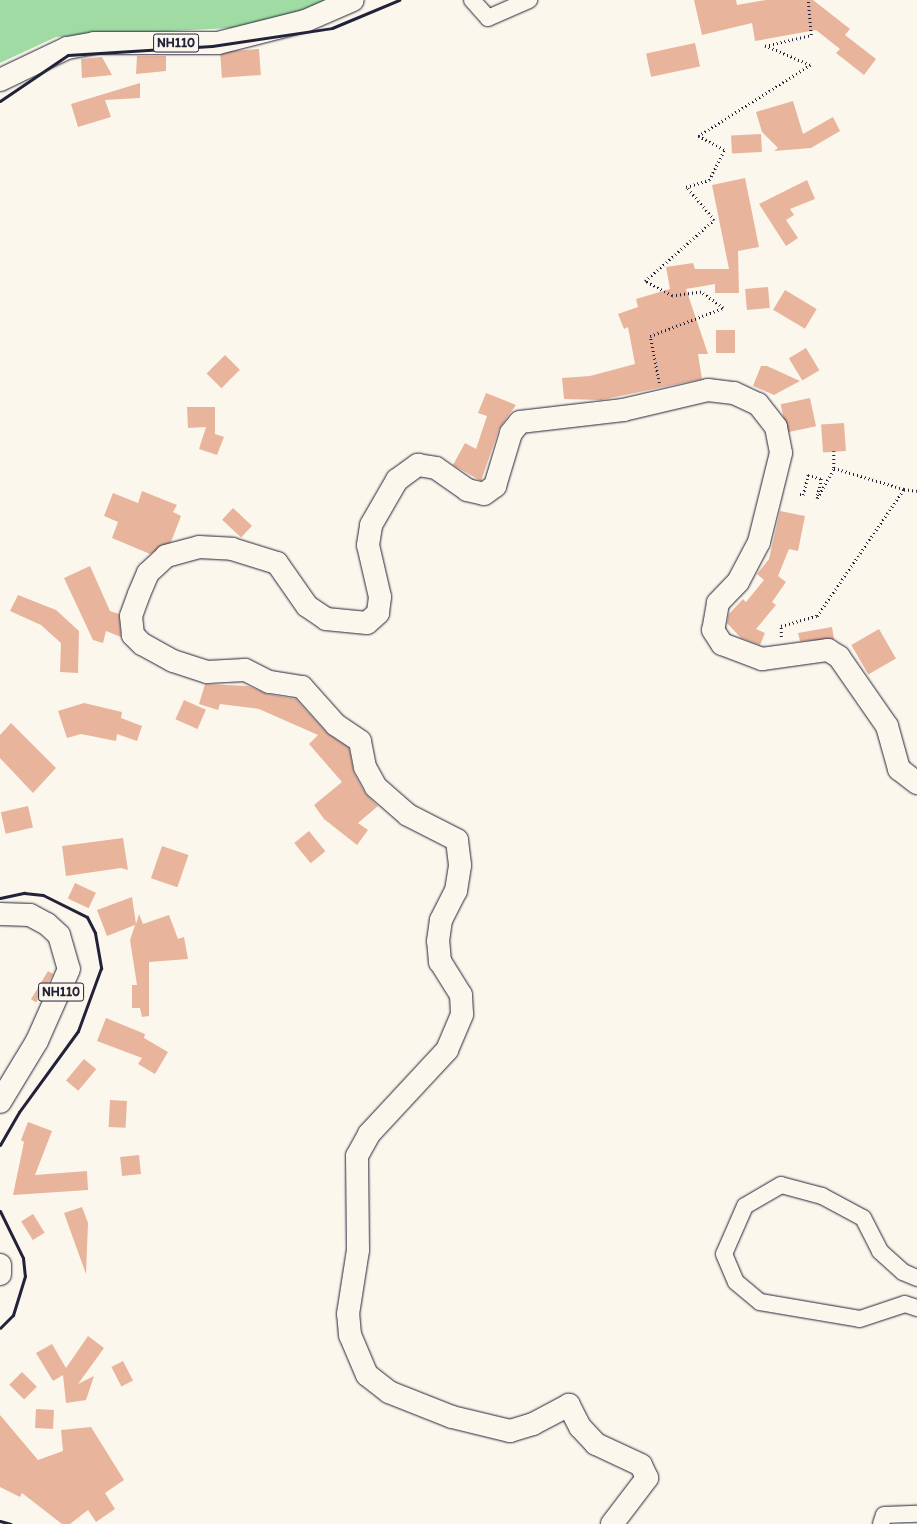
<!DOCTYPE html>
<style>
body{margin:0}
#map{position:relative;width:917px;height:1524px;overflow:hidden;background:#fbf7ec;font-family:Itim,sans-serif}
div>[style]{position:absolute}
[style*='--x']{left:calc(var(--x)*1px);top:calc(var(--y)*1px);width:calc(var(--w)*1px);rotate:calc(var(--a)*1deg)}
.green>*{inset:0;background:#9fdba2}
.building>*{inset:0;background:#e9b49c;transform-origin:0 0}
.path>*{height:2.5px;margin-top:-1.25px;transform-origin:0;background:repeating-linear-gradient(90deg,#22223b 0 1px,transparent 0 4px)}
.roads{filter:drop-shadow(0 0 1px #22223b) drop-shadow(0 0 1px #22223b)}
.minor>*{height:16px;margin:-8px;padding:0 8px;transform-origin:8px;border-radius:8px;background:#fbf7ec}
.secondary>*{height:22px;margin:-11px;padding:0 11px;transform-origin:11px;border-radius:11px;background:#fbf7ec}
.trunk>*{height:22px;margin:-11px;padding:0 11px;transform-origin:11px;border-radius:11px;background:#fbf7ec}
.rail>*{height:3px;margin:-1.5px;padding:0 1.5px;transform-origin:1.5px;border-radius:1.5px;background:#22223b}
span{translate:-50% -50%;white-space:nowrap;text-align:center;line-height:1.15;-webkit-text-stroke:3px #fbf7ec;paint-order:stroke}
.shield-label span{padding:1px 3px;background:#fbf7ec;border:1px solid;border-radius:3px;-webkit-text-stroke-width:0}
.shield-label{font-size:13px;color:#22223b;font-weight:700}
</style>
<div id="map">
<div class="green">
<i style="clip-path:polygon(0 0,330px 0,307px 13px,249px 27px,56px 37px,0 63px)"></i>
</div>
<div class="building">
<i style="clip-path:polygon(694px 0,736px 0,737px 5px,766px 0,813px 0,850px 29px,845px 35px,876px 59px,864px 75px,836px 53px,840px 49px,816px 30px,755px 41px,752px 23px,702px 35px)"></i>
<i style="left:695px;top:43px;width:24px;height:50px;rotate:78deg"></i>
<i style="left:259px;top:49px;width:26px;height:39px;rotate:86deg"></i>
<i style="clip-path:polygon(137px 56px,166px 56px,166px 71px,136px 74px)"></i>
<i style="clip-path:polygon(102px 57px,112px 75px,82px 78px,81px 59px)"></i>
<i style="clip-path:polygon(140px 83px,140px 98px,105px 100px,111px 117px,78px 127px,71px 104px)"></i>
<i style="clip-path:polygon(793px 101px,803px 134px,833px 117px,840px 131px,811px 148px,774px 151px,778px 148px,762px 132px,756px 112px)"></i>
<i style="left:761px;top:134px;width:18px;height:30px;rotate:87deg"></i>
<i style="clip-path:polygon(745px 178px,759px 247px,738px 251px,739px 293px,715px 293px,715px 284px,686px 289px,708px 354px,698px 354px,702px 379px,601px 400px,564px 399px,562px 378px,590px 376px,635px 364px,628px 327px,624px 329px,618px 314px,638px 307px,636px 299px,670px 289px,666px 267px,693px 263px,695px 269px,729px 269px,712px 185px)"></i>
<i style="clip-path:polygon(807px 180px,815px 199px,790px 209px,794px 215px,786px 220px,798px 238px,786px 246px,759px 204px)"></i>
<i style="left:768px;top:287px;width:21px;height:23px;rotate:85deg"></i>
<i style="left:785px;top:290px;width:37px;height:23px;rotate:31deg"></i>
<i style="left:735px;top:330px;width:23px;height:19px;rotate:90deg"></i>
<i style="left:806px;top:348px;width:26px;height:20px;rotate:59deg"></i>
<i style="left:225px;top:355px;width:21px;height:26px;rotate:45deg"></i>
<i style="clip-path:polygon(761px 366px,767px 366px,800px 381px,774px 395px,753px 386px)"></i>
<i style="clip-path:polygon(486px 393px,516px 405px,499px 429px,481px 481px,453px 465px,465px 443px,476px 449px,487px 416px,478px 413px)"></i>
<i style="left:810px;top:398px;width:29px;height:30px;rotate:78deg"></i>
<i style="clip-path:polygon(187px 407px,215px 407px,215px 434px,224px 437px,217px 455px,199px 449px,206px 427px,188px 428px)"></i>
<i style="left:844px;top:423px;width:28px;height:23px;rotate:86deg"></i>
<i style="clip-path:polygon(142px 491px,177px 505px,173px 512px,181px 516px,171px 542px,150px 554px,112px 538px,118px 522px,104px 516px,113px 493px,138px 503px)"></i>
<i style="left:233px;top:508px;width:26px;height:16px;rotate:43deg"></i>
<i style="clip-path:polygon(780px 511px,805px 516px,798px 551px,789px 549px,778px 576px,786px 582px,772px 602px,776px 605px,756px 629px,765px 633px,760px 645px,741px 638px,727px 623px,729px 614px,743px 599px,746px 602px,764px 580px,757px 574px,769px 559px)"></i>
<i style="clip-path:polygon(90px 566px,110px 611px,119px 614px,121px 637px,106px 631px,103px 643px,93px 640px,64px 578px)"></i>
<i style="clip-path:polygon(18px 595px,56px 610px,79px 631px,78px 673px,60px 672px,61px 643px,41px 625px,10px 611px)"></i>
<i style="clip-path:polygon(832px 627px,834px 639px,800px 641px,798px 633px)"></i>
<i style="left:879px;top:629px;width:34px;height:32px;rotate:60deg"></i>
<i style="clip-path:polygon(205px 684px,248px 686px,267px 694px,296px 699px,327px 733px,349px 748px,354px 773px,365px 793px,378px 806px,358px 823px,368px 830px,357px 845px,324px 819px,314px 805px,342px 782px,309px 744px,318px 735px,259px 709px,220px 704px,218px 710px,199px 704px)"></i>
<i style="left:184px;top:700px;width:24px;height:21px;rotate:24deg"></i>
<i style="clip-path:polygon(84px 703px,122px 712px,121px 718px,142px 726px,137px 741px,117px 734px,116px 741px,81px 734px,67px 738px,58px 711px)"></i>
<i style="clip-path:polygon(11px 723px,56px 768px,33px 793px,0 758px,0 735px)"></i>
<i style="left:28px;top:806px;width:22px;height:28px;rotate:77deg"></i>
<i style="left:309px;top:831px;width:26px;height:19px;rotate:51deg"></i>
<i style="clip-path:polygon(123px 838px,128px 870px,121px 868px,66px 876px,62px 846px)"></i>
<i style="left:162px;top:846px;width:28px;height:34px;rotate:19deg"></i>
<i style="left:75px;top:883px;width:23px;height:17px;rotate:25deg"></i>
<i style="clip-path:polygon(132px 897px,136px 924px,139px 914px,143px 924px,169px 915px,178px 939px,184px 937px,188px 959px,149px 962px,149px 1016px,142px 1017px,140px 1008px,132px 1008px,132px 985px,137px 985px,130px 940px,135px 925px,107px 936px,97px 910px)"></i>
<i style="left:48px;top:971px;width:6px;height:33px;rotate:31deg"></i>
<i style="clip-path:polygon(106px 1018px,145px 1034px,144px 1038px,168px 1052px,155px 1074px,138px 1064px,142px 1058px,97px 1041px)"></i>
<i style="left:84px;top:1059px;width:16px;height:28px;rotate:40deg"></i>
<i style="left:110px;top:1100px;width:17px;height:27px;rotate:3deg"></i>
<i style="clip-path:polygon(28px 1122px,52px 1131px,35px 1175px,87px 1171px,88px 1190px,13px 1195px,24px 1142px,21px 1140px)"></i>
<i style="left:139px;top:1155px;width:19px;height:19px;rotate:84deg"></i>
<i style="clip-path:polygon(82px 1207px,88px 1223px,86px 1274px,64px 1213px)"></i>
<i style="left:33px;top:1214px;width:22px;height:14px;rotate:58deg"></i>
<i style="clip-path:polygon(88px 1336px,104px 1348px,78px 1384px,94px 1376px,86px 1400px,66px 1403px,63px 1375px,53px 1381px,36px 1353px,52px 1344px,66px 1368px)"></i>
<i style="left:123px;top:1361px;width:22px;height:13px;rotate:63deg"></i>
<i style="left:22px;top:1372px;width:21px;height:18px;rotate:45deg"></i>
<i style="left:36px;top:1409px;width:18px;height:19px;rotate:3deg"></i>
<i style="clip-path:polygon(0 1415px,38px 1460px,63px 1451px,61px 1430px,91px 1427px,124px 1480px,105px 1493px,115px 1509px,96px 1522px,88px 1510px,70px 1524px,62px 1524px,22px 1493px,20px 1497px,0 1487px)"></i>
</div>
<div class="path">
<i style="--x:659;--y:383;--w:48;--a:-100.8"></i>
<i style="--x:650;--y:336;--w:78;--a:-21"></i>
<i style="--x:723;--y:308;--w:27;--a:-144"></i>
<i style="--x:701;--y:292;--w:29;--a:172"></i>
<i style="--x:672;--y:296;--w:31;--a:-151"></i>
<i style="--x:645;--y:281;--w:92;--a:-41.5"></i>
<i style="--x:714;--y:220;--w:43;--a:-130.3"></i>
<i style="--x:686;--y:187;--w:24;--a:-17"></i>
<i style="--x:709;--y:180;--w:34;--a:-63"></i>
<i style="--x:724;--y:150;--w:30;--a:-152"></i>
<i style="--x:698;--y:136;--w:133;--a:-32.4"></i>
<i style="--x:810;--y:65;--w:49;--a:-157.1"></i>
<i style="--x:765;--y:46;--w:47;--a:-13.4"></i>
<i style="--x:811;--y:35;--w:35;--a:-95"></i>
<i style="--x:834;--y:451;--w:17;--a:90"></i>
<i style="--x:834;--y:468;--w:73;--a:16.7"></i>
<i style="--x:800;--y:494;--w:3;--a:18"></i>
<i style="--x:803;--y:495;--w:21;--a:-76"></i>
<i style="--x:808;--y:475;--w:15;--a:16"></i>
<i style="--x:822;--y:479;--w:20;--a:105"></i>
<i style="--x:817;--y:498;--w:34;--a:-60"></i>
<i style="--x:781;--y:637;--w:11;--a:-90"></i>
<i style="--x:781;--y:626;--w:37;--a:-16"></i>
<i style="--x:817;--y:616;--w:154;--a:-55.6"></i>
<i style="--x:904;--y:489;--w:13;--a:9"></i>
</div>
<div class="roads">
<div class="minor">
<i style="--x:472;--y:0;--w:24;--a:48"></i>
<i style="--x:488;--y:18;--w:45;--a:-23.7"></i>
<i style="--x:917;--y:1278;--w:15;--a:-157"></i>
<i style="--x:903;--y:1272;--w:31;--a:-138"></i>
<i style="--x:880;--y:1251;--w:37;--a:-117"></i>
<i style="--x:863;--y:1218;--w:47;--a:-151.8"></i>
<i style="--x:822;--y:1196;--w:42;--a:-165"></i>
<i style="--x:781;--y:1185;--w:42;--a:149.7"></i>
<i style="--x:745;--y:1206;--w:52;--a:113.6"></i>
<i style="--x:724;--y:1254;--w:30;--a:67"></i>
<i style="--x:736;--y:1282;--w:31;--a:40"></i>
<i style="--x:760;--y:1302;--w:101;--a:9.6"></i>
<i style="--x:860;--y:1319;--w:47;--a:-18.4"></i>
<i style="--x:905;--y:1304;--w:13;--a:18"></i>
<i style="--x:881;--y:1524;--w:9;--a:-72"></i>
<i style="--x:884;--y:1515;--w:33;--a:-2"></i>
</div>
<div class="secondary">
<i style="--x:612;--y:1524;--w:58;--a:-52.7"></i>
<i style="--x:647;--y:1478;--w:14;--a:-115"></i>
<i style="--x:641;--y:1465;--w:50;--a:-155"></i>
<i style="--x:596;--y:1444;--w:23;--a:-133"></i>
<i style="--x:580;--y:1427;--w:25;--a:-117"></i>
<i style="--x:569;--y:1405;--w:41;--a:152.2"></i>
<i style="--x:533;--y:1424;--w:24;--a:163"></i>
<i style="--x:510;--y:1431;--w:60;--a:-166.4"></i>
<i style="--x:452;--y:1417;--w:68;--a:-158.4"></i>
<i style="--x:389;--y:1392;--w:28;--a:-142"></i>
<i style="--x:367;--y:1375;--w:43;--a:-113"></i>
<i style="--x:350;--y:1335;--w:21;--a:-95"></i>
<i style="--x:348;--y:1314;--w:65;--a:-81.1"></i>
<i style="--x:358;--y:1250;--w:94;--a:-90.6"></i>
<i style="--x:357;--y:1156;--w:25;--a:-61"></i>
<i style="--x:369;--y:1134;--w:115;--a:-47.1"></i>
<i style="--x:447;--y:1050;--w:39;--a:-67"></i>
<i style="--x:462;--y:1014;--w:19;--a:-93"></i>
<i style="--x:461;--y:995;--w:39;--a:-122"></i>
<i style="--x:440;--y:962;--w:21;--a:-95"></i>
<i style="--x:438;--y:941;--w:21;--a:-82"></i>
<i style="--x:441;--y:920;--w:33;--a:-63"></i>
<i style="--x:456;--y:891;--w:26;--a:-81"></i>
<i style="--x:460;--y:865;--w:25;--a:-97"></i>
<i style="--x:457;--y:840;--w:55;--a:-153"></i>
<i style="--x:408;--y:815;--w:43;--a:-138.8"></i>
<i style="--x:376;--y:787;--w:23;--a:-119"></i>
<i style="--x:365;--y:767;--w:26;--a:-101"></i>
<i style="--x:360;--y:741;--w:29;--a:-146"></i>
<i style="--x:336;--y:725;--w:51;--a:-131.8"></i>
<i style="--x:302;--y:687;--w:33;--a:-171"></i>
<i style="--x:269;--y:682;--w:27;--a:-153"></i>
<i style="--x:245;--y:670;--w:38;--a:177"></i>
<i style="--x:207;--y:672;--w:36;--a:-162"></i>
<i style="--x:173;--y:661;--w:35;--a:-151"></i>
<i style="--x:142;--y:644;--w:13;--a:-135"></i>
<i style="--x:133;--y:635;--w:19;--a:-96"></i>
<i style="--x:131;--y:616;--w:23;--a:-70"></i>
<i style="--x:139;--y:594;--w:23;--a:-67"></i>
<i style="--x:148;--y:573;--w:25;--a:-43"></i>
<i style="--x:166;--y:556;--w:34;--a:-15"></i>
<i style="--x:199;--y:547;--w:33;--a:3"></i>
<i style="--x:232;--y:549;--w:47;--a:17.3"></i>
<i style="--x:277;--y:563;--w:52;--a:55.1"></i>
<i style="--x:307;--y:606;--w:23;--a:34"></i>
<i style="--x:326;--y:619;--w:41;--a:5.6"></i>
<i style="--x:367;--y:623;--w:15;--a:-42"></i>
<i style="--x:378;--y:613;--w:16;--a:-83"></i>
<i style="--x:380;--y:597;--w:53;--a:-103"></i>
<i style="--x:368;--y:545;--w:20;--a:-81"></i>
<i style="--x:371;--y:525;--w:52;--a:-60"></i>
<i style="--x:397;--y:480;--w:26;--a:-36"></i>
<i style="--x:418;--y:465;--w:18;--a:9"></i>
<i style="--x:436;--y:468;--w:38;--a:35"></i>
<i style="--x:467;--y:490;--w:17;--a:13"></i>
<i style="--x:484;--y:494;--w:14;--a:-36"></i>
<i style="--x:495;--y:486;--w:55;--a:-73.2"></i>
<i style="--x:511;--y:433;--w:14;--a:-51"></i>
<i style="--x:520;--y:422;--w:104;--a:-6.6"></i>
<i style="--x:623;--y:410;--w:87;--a:-13.2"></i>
<i style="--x:708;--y:390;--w:26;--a:7"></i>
<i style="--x:734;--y:393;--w:26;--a:25"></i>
<i style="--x:758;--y:404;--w:29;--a:52"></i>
<i style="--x:776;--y:427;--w:26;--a:79"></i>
<i style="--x:781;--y:453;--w:92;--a:103.9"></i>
<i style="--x:759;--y:542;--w:45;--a:117.7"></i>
<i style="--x:738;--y:582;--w:29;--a:134"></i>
<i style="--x:718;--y:603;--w:27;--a:100"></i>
<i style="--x:713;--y:630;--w:17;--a:57"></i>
<i style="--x:722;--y:644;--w:43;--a:20.6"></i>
<i style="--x:762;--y:659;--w:67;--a:-7.8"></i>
<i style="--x:828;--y:650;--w:13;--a:32"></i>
<i style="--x:839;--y:657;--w:84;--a:55.2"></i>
<i style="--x:887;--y:726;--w:45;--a:74.4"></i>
<i style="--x:899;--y:769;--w:23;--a:38"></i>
</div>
<div class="trunk">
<i style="--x:0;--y:80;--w:74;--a:-25.5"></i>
<i style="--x:67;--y:48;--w:27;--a:-10"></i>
<i style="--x:94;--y:43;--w:124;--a:0"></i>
<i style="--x:218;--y:43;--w:90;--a:-14.2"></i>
<i style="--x:305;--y:21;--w:52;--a:-23.6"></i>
<i style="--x:0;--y:914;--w:30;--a:2"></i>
<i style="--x:30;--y:915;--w:19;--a:28"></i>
<i style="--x:47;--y:924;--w:16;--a:43"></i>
<i style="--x:59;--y:935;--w:35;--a:74"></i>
<i style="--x:69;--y:969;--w:79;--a:114"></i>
<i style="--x:37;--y:1041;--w:71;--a:121.2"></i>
<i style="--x:0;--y:1265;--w:9;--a:90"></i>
</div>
</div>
<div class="rail">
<i style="--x:0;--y:101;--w:82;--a:-34.1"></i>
<i style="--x:68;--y:55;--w:144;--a:-3.6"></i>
<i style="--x:212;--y:46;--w:121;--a:-8.5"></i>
<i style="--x:332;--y:28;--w:73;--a:-22.7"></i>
<i style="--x:0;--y:898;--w:25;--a:-12"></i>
<i style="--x:24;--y:893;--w:19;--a:6"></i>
<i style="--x:43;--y:895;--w:49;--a:26.6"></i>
<i style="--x:87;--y:917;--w:18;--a:63"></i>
<i style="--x:95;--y:933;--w:36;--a:80"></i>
<i style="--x:101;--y:968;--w:67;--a:110.1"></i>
<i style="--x:78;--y:1031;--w:100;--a:126.1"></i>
<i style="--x:19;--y:1112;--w:38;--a:120"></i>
<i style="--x:0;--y:1211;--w:52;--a:63.9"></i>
<i style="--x:23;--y:1258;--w:18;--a:84"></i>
<i style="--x:25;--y:1276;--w:41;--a:107.1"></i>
<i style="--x:13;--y:1315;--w:18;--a:135"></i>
<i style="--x:0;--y:1521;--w:11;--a:15"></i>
</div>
<div class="shield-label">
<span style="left:176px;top:43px">NH110</span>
<span style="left:61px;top:992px">NH110</span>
</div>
</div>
